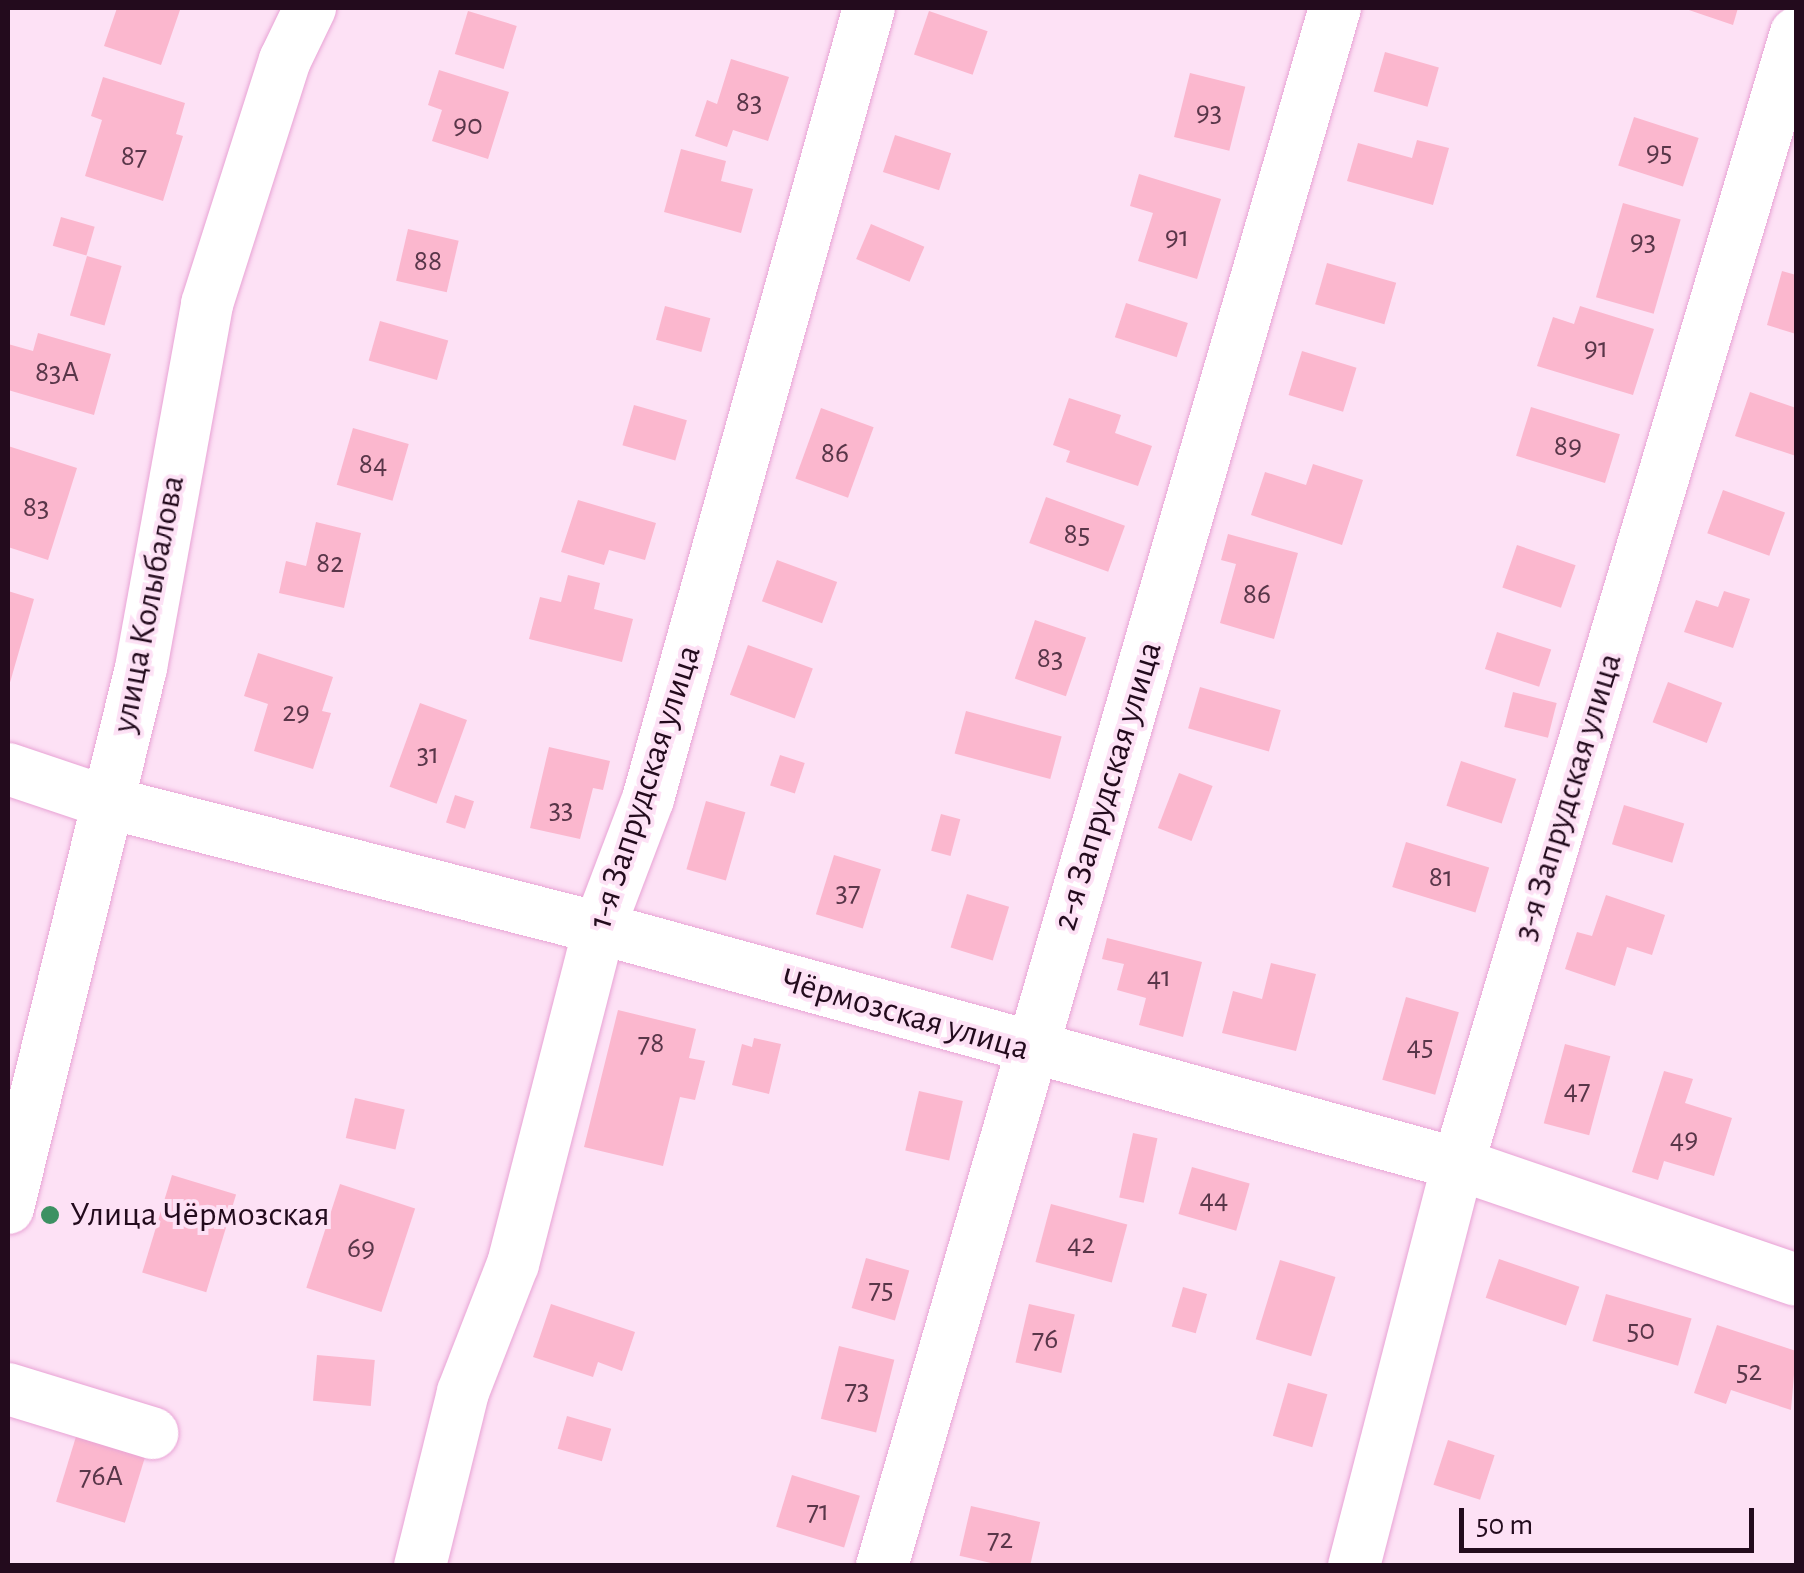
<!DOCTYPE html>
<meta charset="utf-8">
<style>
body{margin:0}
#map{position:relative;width:1804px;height:1573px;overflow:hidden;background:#fde1f5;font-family:"Alegreya Sans",sans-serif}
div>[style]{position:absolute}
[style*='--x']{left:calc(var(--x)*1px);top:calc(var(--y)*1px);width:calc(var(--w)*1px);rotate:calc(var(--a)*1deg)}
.building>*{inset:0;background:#fbb7ce;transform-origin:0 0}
.roads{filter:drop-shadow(0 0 2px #e8a3d5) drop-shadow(0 0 2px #e8a3d5)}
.minor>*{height:52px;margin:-26px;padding:0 26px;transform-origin:26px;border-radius:26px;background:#fff}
.dots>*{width:28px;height:28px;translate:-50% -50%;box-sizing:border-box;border:5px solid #fde1f5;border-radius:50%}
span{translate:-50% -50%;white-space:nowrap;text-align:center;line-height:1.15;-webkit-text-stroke:8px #fde1f5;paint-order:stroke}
.number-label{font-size:30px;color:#593649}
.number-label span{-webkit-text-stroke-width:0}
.street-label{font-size:35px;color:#230b1d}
.poi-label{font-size:35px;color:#230b1d}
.left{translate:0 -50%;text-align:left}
.frame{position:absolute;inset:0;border:10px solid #230b1d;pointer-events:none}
.scale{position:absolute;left:1459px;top:1508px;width:295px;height:45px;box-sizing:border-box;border:5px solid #230b1d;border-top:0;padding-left:12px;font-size:30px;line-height:35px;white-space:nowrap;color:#230b1d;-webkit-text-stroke:8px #fde1f5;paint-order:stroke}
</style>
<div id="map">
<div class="building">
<i style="clip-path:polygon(117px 8px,180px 10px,161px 65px,104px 46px)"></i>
<i style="clip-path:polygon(1683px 8px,1738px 8px,1733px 25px)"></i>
<i style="left:468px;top:11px;width:51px;height:45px;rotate:17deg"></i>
<i style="left:929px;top:11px;width:62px;height:46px;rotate:19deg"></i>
<i style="left:1385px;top:52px;width:56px;height:41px;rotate:16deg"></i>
<i style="clip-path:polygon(731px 59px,789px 77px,768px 141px,733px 130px,727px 147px,695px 136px,707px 100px,717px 104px)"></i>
<i style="clip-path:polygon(439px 70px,509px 92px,488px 159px,432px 141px,442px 110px,428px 105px)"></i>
<i style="left:1190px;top:73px;width:57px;height:66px;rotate:14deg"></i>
<i style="clip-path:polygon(103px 77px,185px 103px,176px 134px,183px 136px,163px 201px,85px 176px,102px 120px,91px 116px)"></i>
<i style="left:1634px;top:117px;width:68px;height:51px;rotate:18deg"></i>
<i style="left:895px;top:135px;width:59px;height:39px;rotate:18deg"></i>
<i style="clip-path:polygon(1417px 140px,1449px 148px,1433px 205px,1347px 181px,1358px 143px,1412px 158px)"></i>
<i style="clip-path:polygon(681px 149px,726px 161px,721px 181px,753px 189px,741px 233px,664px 212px)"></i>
<i style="clip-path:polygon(1139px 174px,1221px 199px,1197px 279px,1138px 261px,1153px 213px,1130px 206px)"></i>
<i style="left:1623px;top:203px;width:60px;height:98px;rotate:16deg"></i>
<i style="left:61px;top:217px;width:35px;height:30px;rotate:16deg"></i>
<i style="left:871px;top:224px;width:58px;height:38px;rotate:23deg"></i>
<i style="left:408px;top:229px;width:52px;height:53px;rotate:13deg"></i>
<i style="left:87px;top:256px;width:36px;height:62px;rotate:16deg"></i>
<i style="left:1327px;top:263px;width:72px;height:43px;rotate:16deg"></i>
<i style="clip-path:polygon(1782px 271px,1796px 275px,1796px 334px,1767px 325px)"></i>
<i style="left:1126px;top:303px;width:65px;height:36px;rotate:18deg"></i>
<i style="left:665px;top:306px;width:47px;height:35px;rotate:15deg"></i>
<i style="clip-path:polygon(1580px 306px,1654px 329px,1633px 395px,1537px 366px,1553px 317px,1574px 324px)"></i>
<i style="left:380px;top:321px;width:71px;height:41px;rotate:16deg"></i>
<i style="clip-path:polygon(38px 333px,111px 354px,94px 415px,8px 390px,8px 344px,33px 351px)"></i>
<i style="left:1302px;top:351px;width:57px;height:46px;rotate:17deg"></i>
<i style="clip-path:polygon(1750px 392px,1796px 408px,1796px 456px,1735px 436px)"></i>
<i style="clip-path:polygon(1069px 398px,1121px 415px,1115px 433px,1152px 446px,1138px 486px,1066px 462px,1070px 451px,1053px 445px)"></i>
<i style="left:634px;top:405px;width:55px;height:42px;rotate:16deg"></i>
<i style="left:1531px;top:407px;width:93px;height:51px;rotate:17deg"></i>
<i style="left:821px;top:408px;width:56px;height:75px;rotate:20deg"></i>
<i style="left:353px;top:428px;width:58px;height:59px;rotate:16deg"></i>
<i style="clip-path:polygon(8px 446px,77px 468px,48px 560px,8px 547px)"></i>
<i style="clip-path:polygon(1313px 464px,1363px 480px,1342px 545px,1251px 515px,1265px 472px,1306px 485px)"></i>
<i style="left:1723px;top:490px;width:66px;height:46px;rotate:20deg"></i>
<i style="left:1046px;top:497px;width:84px;height:49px;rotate:20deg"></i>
<i style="clip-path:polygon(578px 500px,656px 523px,645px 560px,609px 550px,604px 565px,561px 552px)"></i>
<i style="clip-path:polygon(316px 522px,361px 533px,344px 608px,279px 593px,286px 561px,306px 566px)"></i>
<i style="clip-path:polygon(1228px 534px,1298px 553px,1274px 639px,1220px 623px,1236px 564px,1221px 560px)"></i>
<i style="left:1517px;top:545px;width:62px;height:45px;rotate:19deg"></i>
<i style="left:777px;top:560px;width:64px;height:44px;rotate:20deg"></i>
<i style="clip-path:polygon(568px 575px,600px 583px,594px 609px,633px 619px,622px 662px,529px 639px,540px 597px,561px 602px)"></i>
<i style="clip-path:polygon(8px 591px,34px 599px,9px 686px,8px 686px)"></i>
<i style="clip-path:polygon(1724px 591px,1750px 599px,1733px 648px,1684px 632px,1696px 600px,1718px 607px)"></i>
<i style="left:1035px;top:620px;width:54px;height:62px;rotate:19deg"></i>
<i style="left:1497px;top:632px;width:57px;height:39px;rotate:18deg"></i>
<i style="left:748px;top:645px;width:69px;height:53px;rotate:20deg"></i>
<i style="clip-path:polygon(258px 653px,333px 677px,322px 711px,331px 713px,313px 769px,254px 751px,268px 704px,244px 696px)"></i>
<i style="left:1668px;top:682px;width:58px;height:43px;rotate:21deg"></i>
<i style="left:1200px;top:687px;width:84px;height:43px;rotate:16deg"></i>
<i style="left:1513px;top:692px;width:45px;height:36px;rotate:14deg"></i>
<i style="left:420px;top:703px;width:50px;height:89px;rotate:20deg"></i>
<i style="left:966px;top:711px;width:99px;height:44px;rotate:15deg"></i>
<i style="clip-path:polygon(549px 747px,610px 761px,603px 790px,593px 788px,580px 839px,530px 828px)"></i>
<i style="left:780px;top:755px;width:26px;height:32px;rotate:18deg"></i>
<i style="left:1461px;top:761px;width:58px;height:47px;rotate:18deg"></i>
<i style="left:1179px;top:773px;width:36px;height:59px;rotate:21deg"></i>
<i style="left:455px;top:795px;width:20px;height:29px;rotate:18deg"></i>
<i style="left:706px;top:801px;width:41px;height:71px;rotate:16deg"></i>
<i style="left:1624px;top:805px;width:63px;height:41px;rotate:17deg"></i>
<i style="left:941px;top:814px;width:20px;height:38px;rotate:15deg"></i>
<i style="left:1406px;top:842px;width:87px;height:47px;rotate:17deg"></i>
<i style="left:834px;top:855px;width:49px;height:62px;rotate:17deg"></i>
<i style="left:967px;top:894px;width:44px;height:56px;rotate:17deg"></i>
<i style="clip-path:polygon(1606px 895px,1665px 915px,1652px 955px,1627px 947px,1615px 986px,1565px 969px,1577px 932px,1592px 936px)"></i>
<i style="clip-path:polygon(1107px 938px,1202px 962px,1183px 1037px,1139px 1025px,1146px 998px,1117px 990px,1124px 964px,1102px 959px)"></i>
<i style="clip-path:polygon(1271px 963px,1316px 974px,1296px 1051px,1222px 1033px,1233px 991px,1262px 999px)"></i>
<i style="left:1406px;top:997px;width:55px;height:86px;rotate:16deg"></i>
<i style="clip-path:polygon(618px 1010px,696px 1029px,689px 1058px,705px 1061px,695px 1100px,680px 1097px,663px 1166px,584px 1147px)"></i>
<i style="clip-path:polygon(754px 1038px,781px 1044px,769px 1094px,732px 1085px,742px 1044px,752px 1047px)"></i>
<i style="left:1565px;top:1044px;width:47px;height:82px;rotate:15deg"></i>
<i style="clip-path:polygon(1664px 1071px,1693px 1079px,1685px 1103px,1732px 1118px,1714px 1176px,1664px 1161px,1658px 1180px,1632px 1172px)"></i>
<i style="left:919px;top:1091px;width:45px;height:61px;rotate:13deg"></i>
<i style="left:355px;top:1098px;width:51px;height:41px;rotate:13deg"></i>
<i style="left:1133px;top:1133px;width:25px;height:66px;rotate:12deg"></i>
<i style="left:1192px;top:1167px;width:60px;height:49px;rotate:16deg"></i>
<i style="left:172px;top:1175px;width:67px;height:102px;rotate:17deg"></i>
<i style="left:340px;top:1184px;width:79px;height:109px;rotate:18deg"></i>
<i style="left:1051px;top:1204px;width:79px;height:60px;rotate:15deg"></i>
<i style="left:866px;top:1258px;width:45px;height:52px;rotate:16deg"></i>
<i style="left:1499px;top:1259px;width:85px;height:41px;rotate:19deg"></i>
<i style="left:1280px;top:1260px;width:58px;height:83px;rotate:17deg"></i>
<i style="left:1183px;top:1287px;width:25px;height:41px;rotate:16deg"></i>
<i style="left:1606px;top:1294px;width:89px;height:49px;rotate:16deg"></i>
<i style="clip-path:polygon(551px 1304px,635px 1332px,622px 1371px,598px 1362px,593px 1377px,533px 1357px)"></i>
<i style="left:1029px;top:1304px;width:47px;height:60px;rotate:13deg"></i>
<i style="clip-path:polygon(1717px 1325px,1796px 1351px,1791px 1410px,1731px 1390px,1726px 1404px,1694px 1393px)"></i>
<i style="left:839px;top:1346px;width:57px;height:75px;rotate:14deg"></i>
<i style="left:317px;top:1355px;width:58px;height:46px;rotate:5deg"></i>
<i style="left:1288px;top:1383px;width:41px;height:55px;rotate:16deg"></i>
<i style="left:567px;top:1416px;width:46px;height:34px;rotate:16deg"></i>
<i style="left:78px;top:1430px;width:72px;height:75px;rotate:17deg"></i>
<i style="left:1448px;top:1440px;width:49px;height:47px;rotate:18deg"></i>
<i style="left:792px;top:1475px;width:71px;height:54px;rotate:17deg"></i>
<i style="left:971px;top:1506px;width:71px;height:51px;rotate:13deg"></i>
</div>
<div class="roads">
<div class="minor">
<i style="--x:8;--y:769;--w:103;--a:18.6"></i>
<i style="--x:106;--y:802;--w:509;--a:14.34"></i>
<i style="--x:599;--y:928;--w:891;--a:15.36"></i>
<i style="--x:1458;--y:1164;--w:357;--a:18.9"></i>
<i style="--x:8;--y:1208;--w:556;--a:-76.16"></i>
<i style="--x:141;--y:668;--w:370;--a:-79.7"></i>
<i style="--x:207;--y:304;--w:256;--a:-72.3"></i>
<i style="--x:285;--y:60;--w:58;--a:-64.3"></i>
<i style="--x:8;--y:1389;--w:151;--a:17"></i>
<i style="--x:420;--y:1566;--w:179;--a:-76.1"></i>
<i style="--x:463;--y:1392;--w:137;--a:-68.7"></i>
<i style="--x:513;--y:1264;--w:347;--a:-75.6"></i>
<i style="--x:599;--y:928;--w:138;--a:-69.2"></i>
<i style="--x:648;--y:799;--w:821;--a:-74.39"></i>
<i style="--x:882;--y:1566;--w:1623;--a:-73.79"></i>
<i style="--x:1354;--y:1566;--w:415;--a:-75.5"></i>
<i style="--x:1458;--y:1164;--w:1180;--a:-73.36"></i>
</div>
</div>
<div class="dots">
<i style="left:50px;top:1215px;background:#3d9163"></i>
</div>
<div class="number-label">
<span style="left:749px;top:102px">83</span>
<span style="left:1209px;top:112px">93</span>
<span style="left:468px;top:125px">90</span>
<span style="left:1659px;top:152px">95</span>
<span style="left:134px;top:156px">87</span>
<span style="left:1177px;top:237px">91</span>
<span style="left:1643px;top:241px">93</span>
<span style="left:428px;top:261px">88</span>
<span style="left:1596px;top:348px">91</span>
<span style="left:57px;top:372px">83А</span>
<span style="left:1568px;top:446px">89</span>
<span style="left:835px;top:453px">86</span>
<span style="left:373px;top:464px">84</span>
<span style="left:36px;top:507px">83</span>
<span style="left:1077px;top:534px">85</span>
<span style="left:330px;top:563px">82</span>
<span style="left:1257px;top:594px">86</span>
<span style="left:1050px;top:658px">83</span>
<span style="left:296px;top:712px">29</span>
<span style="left:428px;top:754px">31</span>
<span style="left:561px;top:809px">33</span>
<span style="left:1441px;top:877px">81</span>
<span style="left:848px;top:892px">37</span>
<span style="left:1159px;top:977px">41</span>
<span style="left:651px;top:1043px">78</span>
<span style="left:1420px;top:1046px">45</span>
<span style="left:1577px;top:1090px">47</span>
<span style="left:1684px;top:1139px">49</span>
<span style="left:1214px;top:1199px">44</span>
<span style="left:1081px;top:1244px">42</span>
<span style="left:361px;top:1248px">69</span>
<span style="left:881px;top:1289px">75</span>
<span style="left:1641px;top:1330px">50</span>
<span style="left:1045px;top:1339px">76</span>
<span style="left:1749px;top:1371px">52</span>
<span style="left:857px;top:1390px">73</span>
<span style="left:101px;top:1476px">76А</span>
<span style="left:818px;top:1511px">71</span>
<span style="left:1000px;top:1539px">72</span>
</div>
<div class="street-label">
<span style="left:149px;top:604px;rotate:-79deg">улица Колыбалова</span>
<span style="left:1108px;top:786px;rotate:-73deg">2-я Запрудская улица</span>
<span style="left:645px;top:787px;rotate:-72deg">1-я Запрудская улица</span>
<span style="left:1568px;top:797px;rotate:-73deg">3-я Запрудская улица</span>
<span style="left:905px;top:1015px;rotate:16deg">Чёрмозская улица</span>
</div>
<div class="poi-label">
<span class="left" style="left:70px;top:1215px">Улица Чёрмозская</span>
</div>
<div class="frame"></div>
<div class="scale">50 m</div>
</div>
